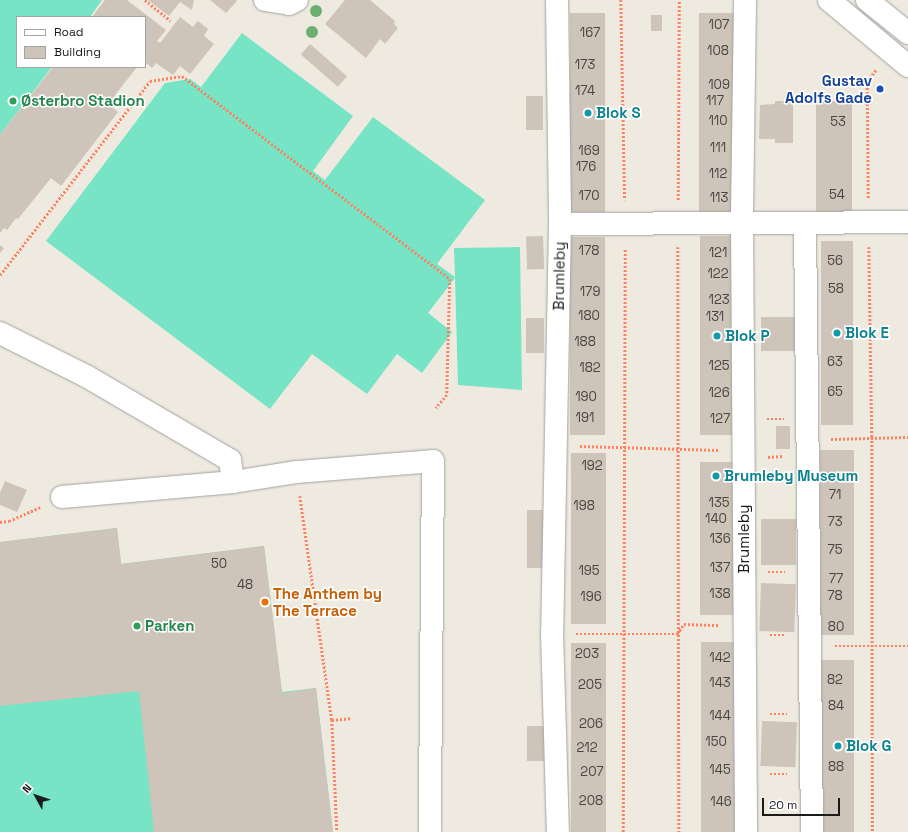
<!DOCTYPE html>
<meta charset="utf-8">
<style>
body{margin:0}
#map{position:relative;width:908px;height:832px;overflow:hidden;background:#eeeadf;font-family:"Space Grotesk",sans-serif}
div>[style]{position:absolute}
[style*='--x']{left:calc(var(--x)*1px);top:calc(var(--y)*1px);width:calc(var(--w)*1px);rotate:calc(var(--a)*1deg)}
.pitch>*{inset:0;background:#76e4c5}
.building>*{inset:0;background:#cec4b9;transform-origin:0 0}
.path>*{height:2.5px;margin-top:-1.25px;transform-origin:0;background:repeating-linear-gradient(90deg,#ff815f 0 2px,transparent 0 4px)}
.roads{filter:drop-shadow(0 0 1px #a2a2a2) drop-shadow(0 0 1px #a2a2a2)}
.minor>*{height:22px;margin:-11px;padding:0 11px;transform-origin:11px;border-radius:11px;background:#fff}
.trees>*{width:12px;height:12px;margin:-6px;border-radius:50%;background:#6daf73}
.dots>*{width:11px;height:11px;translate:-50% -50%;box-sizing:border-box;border:2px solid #fff;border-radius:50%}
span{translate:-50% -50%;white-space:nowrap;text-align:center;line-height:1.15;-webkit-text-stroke:3px #fff;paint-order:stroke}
.number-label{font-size:13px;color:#484542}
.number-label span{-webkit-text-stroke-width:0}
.transit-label{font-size:15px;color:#164399;font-weight:700}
.right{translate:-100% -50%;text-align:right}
.leisure-label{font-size:15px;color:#27864d;font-weight:700}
.left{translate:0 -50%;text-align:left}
.culture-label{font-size:15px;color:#0d838f;font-weight:700}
.street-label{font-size:15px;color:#1b1b1b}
.food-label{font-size:15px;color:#c56008;font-weight:700}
.legend{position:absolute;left:16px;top:16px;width:130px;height:52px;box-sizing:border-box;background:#fff;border:1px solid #a4a4a4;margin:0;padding:5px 7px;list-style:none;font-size:12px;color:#1b1b1b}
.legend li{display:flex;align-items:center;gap:8px;height:20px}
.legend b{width:20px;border:1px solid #a4a4a4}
.north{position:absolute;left:16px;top:776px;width:40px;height:40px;-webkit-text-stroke:3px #fff;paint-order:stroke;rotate:310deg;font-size:11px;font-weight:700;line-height:16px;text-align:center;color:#1b1b1b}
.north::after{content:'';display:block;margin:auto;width:14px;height:18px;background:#1b1b1b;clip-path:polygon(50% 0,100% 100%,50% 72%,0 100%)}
.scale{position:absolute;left:762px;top:798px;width:78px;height:18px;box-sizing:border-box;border:2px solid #1b1b1b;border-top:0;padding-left:5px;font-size:12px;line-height:14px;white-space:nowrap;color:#1b1b1b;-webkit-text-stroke:3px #fff;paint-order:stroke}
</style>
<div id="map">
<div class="pitch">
<i style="clip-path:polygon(0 0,102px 0,90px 17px,17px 17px,17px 67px,52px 67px,0 135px)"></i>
<i style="clip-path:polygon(242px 33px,353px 116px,313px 171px,325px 180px,373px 117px,485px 200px,437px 264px,455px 277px,454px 248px,520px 247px,522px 390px,458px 385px,455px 278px,428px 313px,452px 332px,422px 373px,397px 354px,367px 394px,312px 354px,270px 409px,46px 241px,165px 83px,190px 79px,201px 87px)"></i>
<i style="clip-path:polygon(117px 528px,121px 564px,264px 546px,282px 692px,316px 688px,333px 832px,0 832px,0 542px)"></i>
</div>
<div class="building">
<i style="clip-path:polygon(105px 0,127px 0,166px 30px,157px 41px,160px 43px,180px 17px,193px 27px,198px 21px,208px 29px,204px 36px,214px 44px,190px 74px,180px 66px,173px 75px,156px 63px,152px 68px,145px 62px,145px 17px,92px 17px)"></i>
<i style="clip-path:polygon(148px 0,194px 0,192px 10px,180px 2px,169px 16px)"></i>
<i style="clip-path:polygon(210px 0,235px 0,237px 1px,226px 13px)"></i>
<i style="clip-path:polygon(345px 0,370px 0,395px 21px,394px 24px,398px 28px,385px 44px,380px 39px,366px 58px,325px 24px)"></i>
<i style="left:570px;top:13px;width:35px;height:199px"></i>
<i style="left:699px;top:13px;width:35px;height:199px"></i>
<i style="left:651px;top:15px;width:11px;height:16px"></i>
<i style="left:310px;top:44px;width:49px;height:14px;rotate:41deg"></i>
<i style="clip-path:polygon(53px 67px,137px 67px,108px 104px,118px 112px,61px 186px,51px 178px,18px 219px,16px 218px,7px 230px,4px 228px,0 233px,0 135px)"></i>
<i style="left:526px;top:96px;width:17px;height:34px"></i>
<i style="clip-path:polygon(775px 101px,793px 101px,793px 143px,775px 143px,775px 139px,759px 139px,760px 105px,775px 104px)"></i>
<i style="left:816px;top:101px;width:36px;height:111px"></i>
<i style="left:543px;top:236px;width:33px;height:17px;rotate:88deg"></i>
<i style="left:734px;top:236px;width:199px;height:34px;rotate:90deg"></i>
<i style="left:570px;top:237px;width:35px;height:198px"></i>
<i style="left:821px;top:241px;width:32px;height:184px"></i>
<i style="clip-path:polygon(0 245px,4px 248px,0 253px)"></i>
<i style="left:761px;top:317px;width:34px;height:34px"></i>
<i style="left:526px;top:318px;width:18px;height:35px"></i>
<i style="left:790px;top:426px;width:23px;height:14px;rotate:90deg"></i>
<i style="left:820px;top:450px;width:34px;height:185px"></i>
<i style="left:571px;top:453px;width:35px;height:171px"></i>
<i style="left:700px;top:462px;width:35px;height:153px"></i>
<i style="clip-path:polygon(5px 481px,27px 490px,17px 512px,0 505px,0 493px)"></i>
<i style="left:527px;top:510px;width:17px;height:58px"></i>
<i style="left:761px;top:519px;width:35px;height:46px"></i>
<i style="clip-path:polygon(117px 528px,121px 564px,264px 546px,282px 693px,316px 688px,333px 832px,154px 832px,139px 691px,0 706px,0 542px)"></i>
<i style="left:761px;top:583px;width:35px;height:48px;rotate:2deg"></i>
<i style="left:701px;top:642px;width:34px;height:190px"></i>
<i style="left:571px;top:643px;width:35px;height:189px"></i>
<i style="left:821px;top:660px;width:33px;height:172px"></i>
<i style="left:762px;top:721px;width:35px;height:45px;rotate:2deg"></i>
<i style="left:544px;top:726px;width:35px;height:17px;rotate:90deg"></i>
</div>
<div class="path">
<i style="--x:145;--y:0;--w:33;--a:39"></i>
<i style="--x:621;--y:0;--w:200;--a:88.9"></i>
<i style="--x:868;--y:198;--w:117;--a:-90.5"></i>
<i style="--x:867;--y:81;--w:14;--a:-51"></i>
<i style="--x:678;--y:200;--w:200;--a:-89.7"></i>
<i style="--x:678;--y:247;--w:585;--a:89.9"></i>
<i style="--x:869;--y:247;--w:190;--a:89.1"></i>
<i style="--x:872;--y:437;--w:395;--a:89.9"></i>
<i style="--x:0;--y:275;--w:245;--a:-52.3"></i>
<i style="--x:150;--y:81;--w:32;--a:-9"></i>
<i style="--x:182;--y:76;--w:336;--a:37.1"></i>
<i style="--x:450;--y:279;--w:116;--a:91.5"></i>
<i style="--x:447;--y:395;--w:17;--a:130"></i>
<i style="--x:767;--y:419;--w:17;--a:0"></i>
<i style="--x:831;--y:439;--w:77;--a:-1.5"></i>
<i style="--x:580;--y:446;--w:139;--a:1.6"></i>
<i style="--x:768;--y:457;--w:15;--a:-4"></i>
<i style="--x:300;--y:496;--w:226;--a:81.9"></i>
<i style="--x:332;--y:720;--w:20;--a:-6"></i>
<i style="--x:0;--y:522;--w:9;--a:-6"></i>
<i style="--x:9;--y:521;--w:34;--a:-24"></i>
<i style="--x:768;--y:572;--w:17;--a:0"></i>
<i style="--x:576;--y:634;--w:101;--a:0"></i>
<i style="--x:677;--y:634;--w:12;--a:-55"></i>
<i style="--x:684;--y:624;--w:36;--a:2"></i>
<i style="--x:770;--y:635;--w:15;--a:0"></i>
<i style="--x:835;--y:646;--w:73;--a:0"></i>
<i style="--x:770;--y:714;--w:17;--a:0"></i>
<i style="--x:332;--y:720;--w:112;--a:87.4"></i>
<i style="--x:770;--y:774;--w:17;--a:0"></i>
<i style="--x:623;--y:832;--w:583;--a:-89.8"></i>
</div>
<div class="roads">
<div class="minor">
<i style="--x:265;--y:0;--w:24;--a:9"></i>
<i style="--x:289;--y:4;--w:9;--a:-27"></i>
<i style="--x:557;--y:0;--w:224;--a:89.2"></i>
<i style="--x:560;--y:224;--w:409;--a:91.1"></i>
<i style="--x:552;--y:633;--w:199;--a:88.3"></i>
<i style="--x:745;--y:0;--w:222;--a:90.8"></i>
<i style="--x:742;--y:222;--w:610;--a:89.62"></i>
<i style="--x:829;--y:0;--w:103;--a:39.9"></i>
<i style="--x:867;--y:0;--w:53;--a:38.8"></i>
<i style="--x:805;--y:223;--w:609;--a:89.34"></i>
<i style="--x:560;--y:224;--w:348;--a:-0.3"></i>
<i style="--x:0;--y:333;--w:96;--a:26.6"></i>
<i style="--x:86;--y:376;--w:167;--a:30.3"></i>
<i style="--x:230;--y:460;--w:22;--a:82"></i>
<i style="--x:62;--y:497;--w:172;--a:-5"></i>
<i style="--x:233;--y:482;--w:65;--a:-8.9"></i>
<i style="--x:297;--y:472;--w:136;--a:-4.6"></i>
<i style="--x:433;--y:461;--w:371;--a:90.5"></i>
</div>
</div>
<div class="trees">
<i style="left:316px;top:11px"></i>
<i style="left:312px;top:32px"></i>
</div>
<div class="dots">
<i style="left:880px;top:89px;background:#1a4fb4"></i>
<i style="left:13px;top:101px;background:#2e9e5b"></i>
<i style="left:588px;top:113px;background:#0f9aa8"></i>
<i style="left:837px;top:333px;background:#0f9aa8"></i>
<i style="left:717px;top:336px;background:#0f9aa8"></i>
<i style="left:716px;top:476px;background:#0f9aa8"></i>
<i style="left:265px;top:602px;background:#e8710a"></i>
<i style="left:137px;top:626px;background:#2e9e5b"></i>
<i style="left:838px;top:746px;background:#0f9aa8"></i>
</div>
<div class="number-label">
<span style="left:719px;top:25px">107</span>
<span style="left:590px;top:33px">167</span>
<span style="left:718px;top:51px">108</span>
<span style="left:585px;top:65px">173</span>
<span style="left:719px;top:85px">109</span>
<span style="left:585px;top:91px">174</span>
<span style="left:715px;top:101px">117</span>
<span style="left:718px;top:121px">110</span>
<span style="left:838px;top:122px">53</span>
<span style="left:718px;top:148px">111</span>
<span style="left:589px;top:151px">169</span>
<span style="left:586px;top:167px">176</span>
<span style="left:718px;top:174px">112</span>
<span style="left:837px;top:195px">54</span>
<span style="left:589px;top:196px">170</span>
<span style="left:719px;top:198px">113</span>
<span style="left:589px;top:251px">178</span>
<span style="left:718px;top:253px">121</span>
<span style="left:835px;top:261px">56</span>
<span style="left:718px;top:274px">122</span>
<span style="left:836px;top:289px">58</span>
<span style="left:590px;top:292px">179</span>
<span style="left:719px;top:300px">123</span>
<span style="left:589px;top:316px">180</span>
<span style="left:715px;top:317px">131</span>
<span style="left:585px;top:342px">188</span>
<span style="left:835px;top:362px">63</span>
<span style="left:719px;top:366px">125</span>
<span style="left:590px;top:368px">182</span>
<span style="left:835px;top:392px">65</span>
<span style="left:719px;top:393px">126</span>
<span style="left:586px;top:397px">190</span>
<span style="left:585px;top:418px">191</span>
<span style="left:720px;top:419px">127</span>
<span style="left:592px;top:466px">192</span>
<span style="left:835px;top:495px">71</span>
<span style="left:719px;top:503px">135</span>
<span style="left:584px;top:506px">198</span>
<span style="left:716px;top:519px">140</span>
<span style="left:835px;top:522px">73</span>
<span style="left:720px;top:539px">136</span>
<span style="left:835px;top:550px">75</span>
<span style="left:219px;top:564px">50</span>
<span style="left:720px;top:568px">137</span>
<span style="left:589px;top:571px">195</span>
<span style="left:836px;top:579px">77</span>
<span style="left:245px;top:585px">48</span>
<span style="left:720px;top:594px">138</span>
<span style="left:835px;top:596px">78</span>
<span style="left:591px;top:597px">196</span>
<span style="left:836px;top:627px">80</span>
<span style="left:587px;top:654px">203</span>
<span style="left:720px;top:658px">142</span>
<span style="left:835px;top:680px">82</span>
<span style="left:720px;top:683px">143</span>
<span style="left:590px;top:685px">205</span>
<span style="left:836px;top:706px">84</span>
<span style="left:720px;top:716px">144</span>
<span style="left:591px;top:724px">206</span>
<span style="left:716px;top:742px">150</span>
<span style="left:587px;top:748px">212</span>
<span style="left:836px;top:767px">88</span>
<span style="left:720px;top:770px">145</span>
<span style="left:592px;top:772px">207</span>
<span style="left:591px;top:801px">208</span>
<span style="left:721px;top:802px">146</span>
</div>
<div class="transit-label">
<span class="right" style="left:872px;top:89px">Gustav<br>Adolfs Gade</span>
</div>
<div class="leisure-label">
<span class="left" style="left:21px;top:101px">Østerbro Stadion</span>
<span class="left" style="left:145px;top:626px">Parken</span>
</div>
<div class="culture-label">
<span class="left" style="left:596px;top:113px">Blok S</span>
<span class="left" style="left:845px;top:333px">Blok E</span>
<span class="left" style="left:725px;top:336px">Blok P</span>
<span class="left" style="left:724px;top:476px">Brumleby Museum</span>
<span class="left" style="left:846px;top:746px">Blok G</span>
</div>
<div class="street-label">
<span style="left:559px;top:276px;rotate:-89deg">Brumleby</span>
<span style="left:744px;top:539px;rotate:-90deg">Brumleby</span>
</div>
<div class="food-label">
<span class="left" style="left:273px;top:602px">The Anthem by<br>The Terrace</span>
</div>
<ul class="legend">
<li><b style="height:5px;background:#fff"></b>Road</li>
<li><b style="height:11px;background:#cec4b9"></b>Building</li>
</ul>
<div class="north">N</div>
<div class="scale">20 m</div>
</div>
